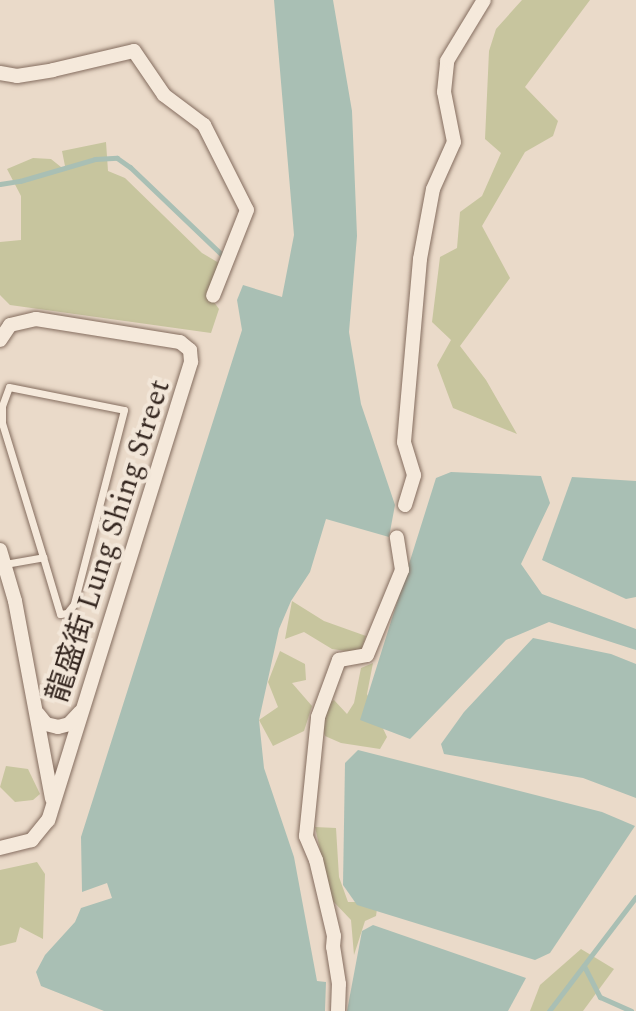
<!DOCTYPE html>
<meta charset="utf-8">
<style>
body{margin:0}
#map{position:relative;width:636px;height:1011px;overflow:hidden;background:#eadac9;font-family:Spectral,"Noto Sans SC",serif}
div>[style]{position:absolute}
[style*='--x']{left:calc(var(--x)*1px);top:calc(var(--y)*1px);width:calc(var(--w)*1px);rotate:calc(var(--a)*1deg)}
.green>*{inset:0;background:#c7c59e}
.water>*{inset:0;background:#a9bfb4}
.stream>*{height:5px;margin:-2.5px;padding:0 2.5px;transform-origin:2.5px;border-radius:2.5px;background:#a9bfb4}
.roads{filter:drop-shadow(0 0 2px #846d5f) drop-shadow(0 0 2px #846d5f)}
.lane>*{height:7px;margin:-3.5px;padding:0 3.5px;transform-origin:3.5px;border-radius:3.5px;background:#f5e9db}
.street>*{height:14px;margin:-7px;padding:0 7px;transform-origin:7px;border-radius:7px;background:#f5e9db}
span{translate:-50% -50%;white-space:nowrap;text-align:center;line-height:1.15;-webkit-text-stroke:8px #f2e6d8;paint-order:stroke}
.street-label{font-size:30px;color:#362821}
</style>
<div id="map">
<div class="green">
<i style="clip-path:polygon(522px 0,590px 0,525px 87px,558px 121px,553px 136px,525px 152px,482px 226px,510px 278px,460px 346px,486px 380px,517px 434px,453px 408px,437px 365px,451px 340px,432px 322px,440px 257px,457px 248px,460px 212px,482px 196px,501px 153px,485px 139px,489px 51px,496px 29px)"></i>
<i style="clip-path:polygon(106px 142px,108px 171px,125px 178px,202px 253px,219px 263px,209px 295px,219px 309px,211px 333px,10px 305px,0 295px,0 242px,21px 240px,21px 196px,7px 169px,33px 158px,51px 159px,66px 171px,62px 151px)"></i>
<i style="clip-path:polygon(292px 601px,324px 621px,366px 636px,360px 653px,332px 649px,304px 632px,285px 639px)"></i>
<i style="clip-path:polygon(280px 651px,305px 664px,306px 680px,292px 683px,312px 706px,304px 731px,273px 746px,259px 720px,278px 707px,268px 682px)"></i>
<i style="clip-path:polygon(373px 663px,367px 694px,387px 737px,380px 749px,341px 743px,325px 736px,315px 711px,334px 700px,347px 714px,354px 703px,361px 668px)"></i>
<i style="clip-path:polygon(6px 766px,28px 769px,40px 794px,33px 800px,15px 802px,0 787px)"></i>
<i style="clip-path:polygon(315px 827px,336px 828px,339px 877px,348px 902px,378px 902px,376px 916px,365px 921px,354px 955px,351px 920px,331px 899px)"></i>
<i style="clip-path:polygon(37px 862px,45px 874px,43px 939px,20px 927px,16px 942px,0 946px,0 870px)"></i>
<i style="clip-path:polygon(581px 949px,614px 969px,583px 1011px,530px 1011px,540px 985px)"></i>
</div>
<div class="water">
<i style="clip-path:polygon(274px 0,333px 0,352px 111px,357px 236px,349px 332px,361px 404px,395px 505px,389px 537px,326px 519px,310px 572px,291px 601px,279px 629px,259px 720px,264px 768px,294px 857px,317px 981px,326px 982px,325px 1011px,104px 1011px,41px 986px,36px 972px,45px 955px,75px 922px,81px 908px,112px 898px,107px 883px,82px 892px,81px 837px,242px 330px,237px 300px,243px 285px,282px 297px,294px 235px)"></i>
<i style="clip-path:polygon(451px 472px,541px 476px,550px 503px,521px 564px,542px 594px,636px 629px,636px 650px,549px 622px,506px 640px,410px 739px,360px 720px,436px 478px)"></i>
<i style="clip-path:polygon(572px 477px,636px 481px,636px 597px,626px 599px,542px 560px)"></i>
<i style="clip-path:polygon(533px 638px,611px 654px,636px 664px,636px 798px,583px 778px,444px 754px,441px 744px,464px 712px)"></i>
<i style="clip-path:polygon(358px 750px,602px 812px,635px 826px,550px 953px,535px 960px,357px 905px,343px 885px,345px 763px)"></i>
<i style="clip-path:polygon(373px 925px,526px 978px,508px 1011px,347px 1011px,362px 931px)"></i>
</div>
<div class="stream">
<i style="--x:0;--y:184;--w:20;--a:-9"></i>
<i style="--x:20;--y:181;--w:78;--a:-16.3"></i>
<i style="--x:95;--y:159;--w:22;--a:-3"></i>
<i style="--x:117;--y:158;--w:16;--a:35"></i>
<i style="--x:130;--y:167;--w:126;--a:43.7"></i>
<i style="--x:584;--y:966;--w:35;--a:63"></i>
<i style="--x:600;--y:997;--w:34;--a:24"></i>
<i style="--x:549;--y:1011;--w:143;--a:-52.7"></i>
</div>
<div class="roads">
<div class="lane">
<i style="--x:5;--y:564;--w:39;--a:-10"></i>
<i style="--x:43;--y:557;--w:140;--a:-107"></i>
<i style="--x:2;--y:423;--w:17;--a:-90"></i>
<i style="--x:2;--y:406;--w:20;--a:-70"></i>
<i style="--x:9;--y:387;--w:117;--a:11.3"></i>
<i style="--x:124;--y:410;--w:200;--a:104.5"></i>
<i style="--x:74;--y:604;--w:11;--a:128"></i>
<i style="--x:67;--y:613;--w:7;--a:172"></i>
<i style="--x:60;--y:614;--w:59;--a:-106.6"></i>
</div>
<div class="street">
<i style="--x:0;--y:73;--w:17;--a:10"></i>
<i style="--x:17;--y:76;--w:36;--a:-9"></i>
<i style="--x:53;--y:70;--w:83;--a:-13.2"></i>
<i style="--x:134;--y:51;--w:53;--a:55.7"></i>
<i style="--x:164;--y:95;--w:50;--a:36.9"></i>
<i style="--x:204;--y:125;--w:95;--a:63.2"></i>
<i style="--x:247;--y:210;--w:92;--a:111.6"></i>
<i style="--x:0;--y:340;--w:18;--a:-56"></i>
<i style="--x:10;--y:325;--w:27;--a:-13"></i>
<i style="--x:36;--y:319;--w:146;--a:9.1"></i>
<i style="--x:180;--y:342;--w:13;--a:39"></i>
<i style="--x:190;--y:350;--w:12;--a:85"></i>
<i style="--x:191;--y:362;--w:480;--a:107.3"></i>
<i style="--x:48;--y:820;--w:26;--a:129"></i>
<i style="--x:32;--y:840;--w:33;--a:166"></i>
<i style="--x:405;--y:505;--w:31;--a:-73"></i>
<i style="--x:414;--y:475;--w:34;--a:-107"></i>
<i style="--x:404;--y:442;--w:184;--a:-85"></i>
<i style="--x:420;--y:259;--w:71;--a:-79.5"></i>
<i style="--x:433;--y:189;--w:51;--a:-65.9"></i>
<i style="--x:454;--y:142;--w:51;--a:-101.3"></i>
<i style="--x:444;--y:92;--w:31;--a:-84"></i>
<i style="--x:447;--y:61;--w:71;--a:-58.8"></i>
<i style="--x:0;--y:550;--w:53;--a:73.6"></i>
<i style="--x:15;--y:601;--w:201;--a:79.4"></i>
<i style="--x:38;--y:714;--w:13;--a:51"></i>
<i style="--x:46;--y:724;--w:12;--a:14"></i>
<i style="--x:58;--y:727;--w:11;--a:-15"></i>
<i style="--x:69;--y:724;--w:16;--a:-47"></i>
<i style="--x:338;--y:1011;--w:27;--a:-88"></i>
<i style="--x:339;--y:984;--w:37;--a:-99"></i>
<i style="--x:333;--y:947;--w:11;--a:-85"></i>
<i style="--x:334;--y:936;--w:78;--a:-103.3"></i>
<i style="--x:316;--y:860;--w:26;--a:-113"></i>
<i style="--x:306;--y:836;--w:120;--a:-84.2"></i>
<i style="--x:318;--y:717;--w:61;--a:-69.8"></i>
<i style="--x:339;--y:660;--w:28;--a:-10"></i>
<i style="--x:367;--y:655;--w:92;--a:-67.6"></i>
<i style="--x:402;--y:570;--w:33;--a:-99"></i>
</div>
</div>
<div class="street-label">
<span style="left:109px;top:541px;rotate:-72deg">龍盛街 Lung Shing Street</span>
</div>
</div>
